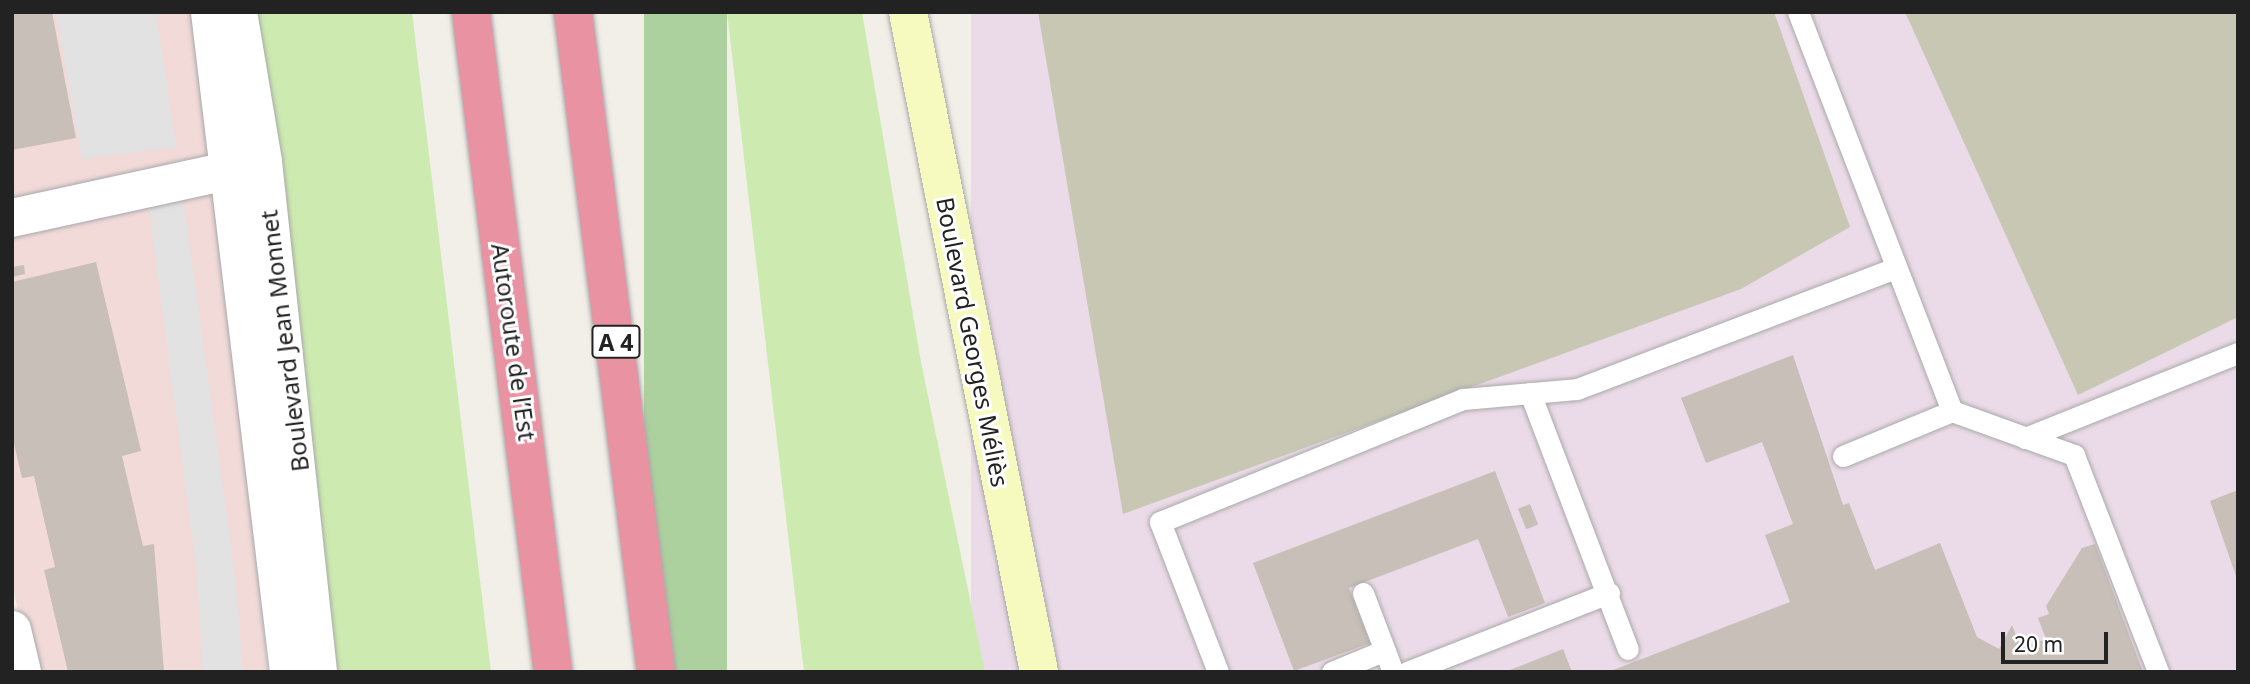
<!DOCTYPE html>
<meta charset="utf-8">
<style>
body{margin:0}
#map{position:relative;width:2250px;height:684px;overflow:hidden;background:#f2efe9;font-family:"Noto Sans",sans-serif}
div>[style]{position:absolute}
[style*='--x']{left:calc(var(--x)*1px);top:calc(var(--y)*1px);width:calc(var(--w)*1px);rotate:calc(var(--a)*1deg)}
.commercial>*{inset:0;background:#f2dad9}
.industrial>*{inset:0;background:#ebdbe8;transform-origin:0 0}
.construction>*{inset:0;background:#c7c7b4}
.grass>*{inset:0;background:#cdebb0}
.forest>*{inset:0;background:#add19e;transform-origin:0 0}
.parking>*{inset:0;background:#e2e2e2}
.building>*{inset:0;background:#c7bfb8;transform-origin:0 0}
.roads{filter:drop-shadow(0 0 2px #a9a9a9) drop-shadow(0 0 2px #a9a9a9)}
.service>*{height:21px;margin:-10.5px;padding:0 10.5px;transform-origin:10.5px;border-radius:10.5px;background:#fff}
.minor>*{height:38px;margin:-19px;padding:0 19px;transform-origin:19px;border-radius:19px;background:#fff}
.tertiary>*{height:38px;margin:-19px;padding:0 19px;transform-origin:19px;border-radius:19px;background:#fff}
.secondary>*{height:38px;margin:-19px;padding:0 19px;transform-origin:19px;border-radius:19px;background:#f7fabf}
.motorway>*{height:38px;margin:-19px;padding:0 19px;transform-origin:19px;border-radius:19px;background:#e892a2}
span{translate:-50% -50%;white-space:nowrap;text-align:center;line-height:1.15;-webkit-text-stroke:6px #fff;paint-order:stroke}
.shield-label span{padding:2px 5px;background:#fff;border:2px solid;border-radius:5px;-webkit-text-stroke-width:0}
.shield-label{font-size:23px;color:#222;font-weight:700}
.street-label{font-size:24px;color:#222}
.frame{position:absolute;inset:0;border:14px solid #222;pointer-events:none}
.scale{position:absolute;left:2001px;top:632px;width:107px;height:32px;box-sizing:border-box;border:4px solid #222;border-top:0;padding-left:9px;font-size:21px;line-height:24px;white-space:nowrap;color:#222;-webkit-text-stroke:5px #fff;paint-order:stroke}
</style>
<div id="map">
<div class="commercial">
<i style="clip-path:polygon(12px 12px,192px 12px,212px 126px,268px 672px,33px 672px,12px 585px)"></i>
</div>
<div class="industrial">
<i style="left:971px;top:12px;width:1267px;height:673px"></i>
</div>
<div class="construction">
<i style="clip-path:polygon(1038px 12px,1774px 12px,1850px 227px,1741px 289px,1123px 514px)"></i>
<i style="clip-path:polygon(1905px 12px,2238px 12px,2238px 317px,2078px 395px)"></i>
</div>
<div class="grass">
<i style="clip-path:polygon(250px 12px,412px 12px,491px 672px,334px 672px,268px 111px)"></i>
<i style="clip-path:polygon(727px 12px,862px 12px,921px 362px,985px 672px,804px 672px)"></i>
</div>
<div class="forest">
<i style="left:644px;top:12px;width:83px;height:664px"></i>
</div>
<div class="parking">
<i style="clip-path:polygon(56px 12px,156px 12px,176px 147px,82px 159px)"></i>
<i style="clip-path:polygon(183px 197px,235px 575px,243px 672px,203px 672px,197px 574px,149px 208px)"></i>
</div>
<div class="building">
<i style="clip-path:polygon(12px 12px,52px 12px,76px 138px,12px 150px)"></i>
<i style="clip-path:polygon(96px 262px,141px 451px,122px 456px,143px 546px,154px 544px,164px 672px,68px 672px,44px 570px,55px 567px,34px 476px,22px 478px,12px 435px,12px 282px)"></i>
<i style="clip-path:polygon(24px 265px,25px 274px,12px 277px,12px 267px)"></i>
<i style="clip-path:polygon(1793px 355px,1843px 505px,1849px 503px,1875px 570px,1940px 543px,1977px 637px,1999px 649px,2012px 625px,2021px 648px,2046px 639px,2038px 618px,2049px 614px,2046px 606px,2082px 548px,2095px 544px,2143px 672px,1608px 672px,1790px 602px,1765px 535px,1793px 524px,1762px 442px,1706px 463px,1681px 398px)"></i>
<i style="clip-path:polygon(1495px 471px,1545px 603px,1508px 617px,1478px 539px,1349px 588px,1370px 643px,1294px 671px,1253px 563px)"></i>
<i style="clip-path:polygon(2238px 490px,2238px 579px,2237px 579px,2210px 501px)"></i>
<i style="left:1530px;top:504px;width:22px;height:13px;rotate:68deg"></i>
<i style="clip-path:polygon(1563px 649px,1572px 672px,1505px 672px)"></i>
</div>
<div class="roads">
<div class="service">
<i style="--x:1798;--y:12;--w:428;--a:68.9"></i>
<i style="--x:1530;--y:393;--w:274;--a:69.1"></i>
<i style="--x:2025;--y:438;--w:229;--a:-21.8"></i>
<i style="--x:1843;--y:456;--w:118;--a:-22.4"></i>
<i style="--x:1952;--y:411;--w:130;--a:19.8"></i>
<i style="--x:2074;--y:455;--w:233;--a:68.8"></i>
<i style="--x:1363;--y:593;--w:85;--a:69.2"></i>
<i style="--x:1218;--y:672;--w:161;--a:-111.1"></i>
<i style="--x:1160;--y:522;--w:327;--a:-22.1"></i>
<i style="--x:1463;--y:399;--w:114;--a:-5"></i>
<i style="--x:1577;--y:389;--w:341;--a:-20.8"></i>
<i style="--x:1332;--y:672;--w:57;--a:-22.5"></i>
<i style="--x:1407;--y:672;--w:217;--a:-21.4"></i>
</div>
<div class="minor">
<i style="--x:12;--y:218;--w:226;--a:-12.3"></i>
<i style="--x:12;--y:630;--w:43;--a:76.6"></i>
</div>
<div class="tertiary">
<i style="--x:210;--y:12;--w:665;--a:83.17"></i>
<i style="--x:238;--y:12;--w:152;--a:80.5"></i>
<i style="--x:263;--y:162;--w:513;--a:83.84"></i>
</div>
<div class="secondary">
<i style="--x:908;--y:12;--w:673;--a:78.77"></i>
</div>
<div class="motorway">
<i style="--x:471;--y:12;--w:665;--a:82.92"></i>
<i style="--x:573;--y:12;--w:665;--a:82.83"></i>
</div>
</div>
<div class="shield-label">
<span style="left:616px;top:342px">A 4</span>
</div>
<div class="street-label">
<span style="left:284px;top:341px;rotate:-97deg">Boulevard Jean Monnet</span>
<span style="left:514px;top:342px;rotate:82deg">Autoroute de l’Est</span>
<span style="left:973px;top:342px;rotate:79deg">Boulevard Georges Méliès</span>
</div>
<div class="frame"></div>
<div class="scale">20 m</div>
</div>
